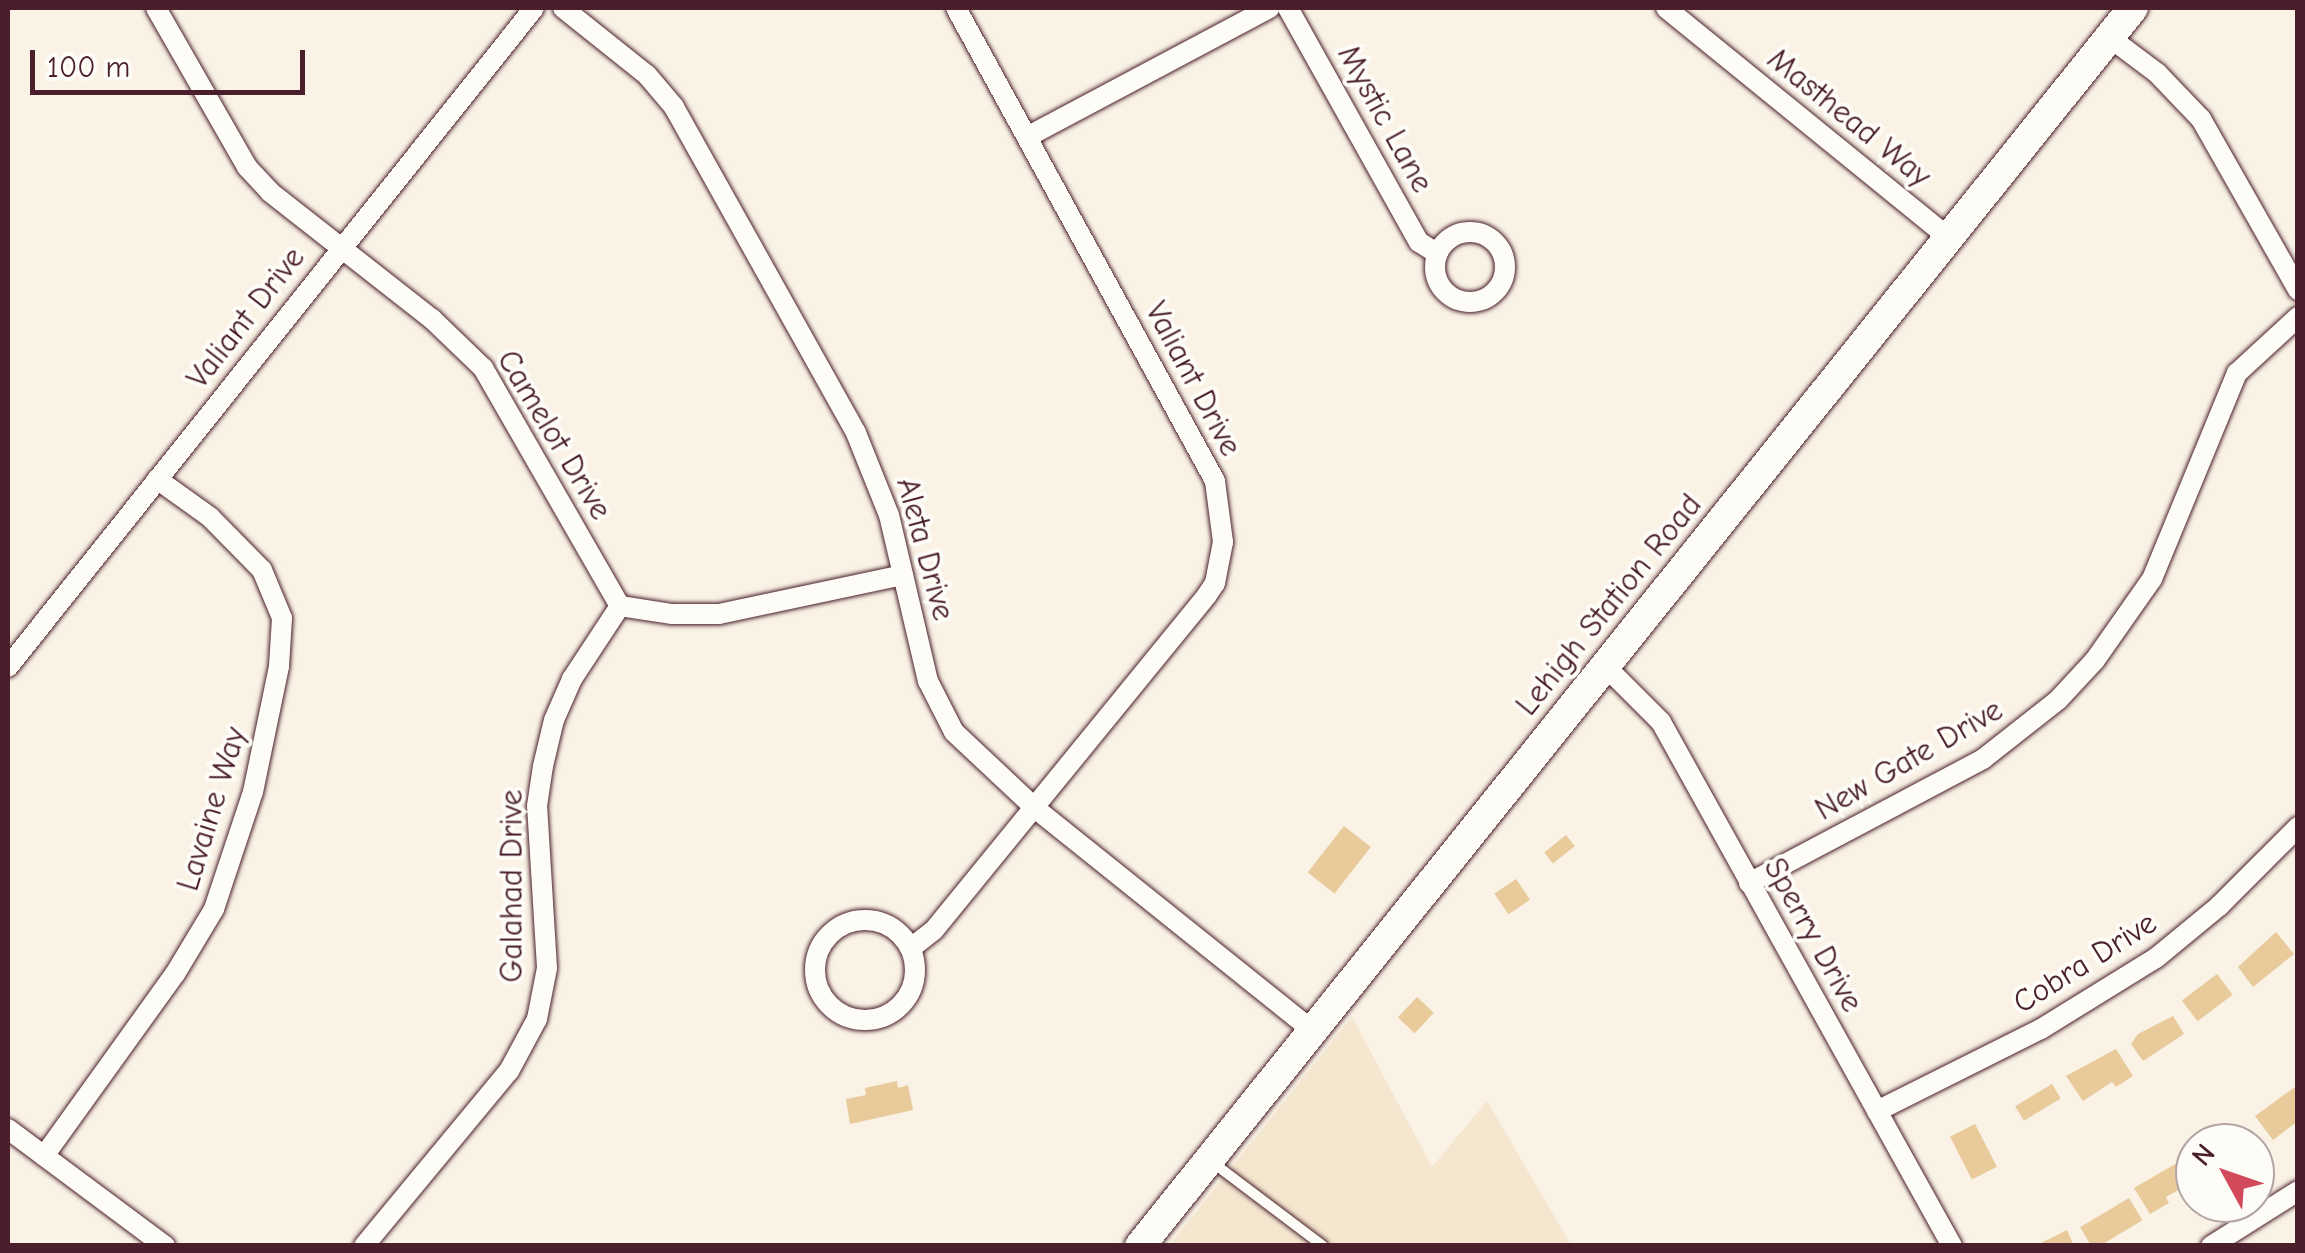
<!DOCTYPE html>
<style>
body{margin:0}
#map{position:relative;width:2305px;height:1253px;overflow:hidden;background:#f9f2e5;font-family:"Comic Neue",sans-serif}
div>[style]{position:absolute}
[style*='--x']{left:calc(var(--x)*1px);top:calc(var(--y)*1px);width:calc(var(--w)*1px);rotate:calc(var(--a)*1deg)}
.built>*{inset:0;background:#f4e6cf}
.building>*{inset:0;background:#e8ca9b;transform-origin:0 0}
.roads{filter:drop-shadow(0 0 2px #4a1f2b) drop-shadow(0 0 2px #4a1f2b)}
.service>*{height:10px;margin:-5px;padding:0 5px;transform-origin:5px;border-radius:5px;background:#fdfcf7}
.minor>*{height:20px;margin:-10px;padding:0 10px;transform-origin:10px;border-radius:10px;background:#fdfcf7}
.minor>.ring{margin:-10px;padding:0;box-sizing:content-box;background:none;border:20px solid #fdfcf7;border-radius:50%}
.secondary>*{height:30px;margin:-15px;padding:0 15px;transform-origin:15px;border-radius:15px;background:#fdfcf7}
span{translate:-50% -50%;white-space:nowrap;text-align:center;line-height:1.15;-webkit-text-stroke:8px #fdfcf7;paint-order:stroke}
.street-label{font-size:32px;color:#4a1f2b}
.frame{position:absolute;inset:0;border:10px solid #4a1f2b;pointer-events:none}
.north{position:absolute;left:2175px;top:1123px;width:100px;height:100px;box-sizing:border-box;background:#fdfcf7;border:2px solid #b5a4a5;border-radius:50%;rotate:310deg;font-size:28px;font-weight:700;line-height:40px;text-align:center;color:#4a1f2b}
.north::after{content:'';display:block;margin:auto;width:35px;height:45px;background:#d1495b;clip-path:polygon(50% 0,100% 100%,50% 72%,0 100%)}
.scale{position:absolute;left:30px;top:50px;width:275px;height:45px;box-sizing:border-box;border:5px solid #4a1f2b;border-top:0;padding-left:12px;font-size:30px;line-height:35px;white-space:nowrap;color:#4a1f2b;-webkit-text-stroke:8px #fdfcf7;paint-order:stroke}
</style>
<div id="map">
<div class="built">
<i style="clip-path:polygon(1352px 1017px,1432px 1167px,1487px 1101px,1571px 1245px,1169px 1246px)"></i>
</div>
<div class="building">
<i style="left:1344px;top:826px;width:34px;height:59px;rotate:38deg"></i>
<i style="left:1566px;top:835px;width:14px;height:28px;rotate:51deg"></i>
<i style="left:1516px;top:879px;width:25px;height:26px;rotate:56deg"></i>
<i style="clip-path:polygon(2276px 932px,2294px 954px,2253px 987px,2238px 967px)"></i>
<i style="left:2217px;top:974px;width:26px;height:44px;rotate:53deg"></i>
<i style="left:1417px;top:997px;width:23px;height:28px;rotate:43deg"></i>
<i style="clip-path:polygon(2173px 1016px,2184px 1034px,2143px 1061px,2131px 1044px,2138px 1034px)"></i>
<i style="clip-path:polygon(2116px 1049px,2133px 1076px,2116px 1087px,2112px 1082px,2083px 1101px,2066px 1076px)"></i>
<i style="clip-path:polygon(897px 1081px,898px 1088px,908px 1085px,913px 1110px,850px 1124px,846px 1099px,866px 1095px,865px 1088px)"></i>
<i style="left:2052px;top:1084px;width:17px;height:43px;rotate:59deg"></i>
<i style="clip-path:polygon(2295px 1087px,2298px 1121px,2273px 1140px,2255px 1116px)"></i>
<i style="left:1975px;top:1124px;width:48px;height:28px;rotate:63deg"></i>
<i style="clip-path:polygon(2244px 1129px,2253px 1143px,2223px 1143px)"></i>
<i style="clip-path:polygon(2182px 1160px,2194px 1181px,2166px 1197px,2169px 1203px,2150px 1214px,2134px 1188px)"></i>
<i style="left:2129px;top:1198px;width:26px;height:57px;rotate:59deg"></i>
<i style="clip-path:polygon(2067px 1230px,2074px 1246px,2035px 1246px)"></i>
</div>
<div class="roads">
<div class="service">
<i style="--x:1212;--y:1162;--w:139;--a:37.1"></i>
</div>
<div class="minor">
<i style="--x:156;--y:8;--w:183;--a:60.2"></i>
<i style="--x:247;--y:167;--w:34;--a:47"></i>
<i style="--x:270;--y:192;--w:206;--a:38.1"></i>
<i style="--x:432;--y:319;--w:71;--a:43.9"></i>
<i style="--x:483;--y:368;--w:275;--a:60.1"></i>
<i style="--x:563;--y:8;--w:107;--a:38.6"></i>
<i style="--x:647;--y:75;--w:42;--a:49.8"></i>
<i style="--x:674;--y:107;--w:373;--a:60.8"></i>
<i style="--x:856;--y:433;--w:88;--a:68.1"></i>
<i style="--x:889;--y:515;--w:171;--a:76.8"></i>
<i style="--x:928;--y:681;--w:57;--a:63"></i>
<i style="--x:954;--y:732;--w:112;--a:43.2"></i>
<i style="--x:1036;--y:809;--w:355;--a:38.7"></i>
<i style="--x:1288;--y:8;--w:268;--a:60.8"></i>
<i style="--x:1419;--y:242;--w:22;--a:32"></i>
<i style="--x:1666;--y:8;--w:363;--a:39.1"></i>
<i style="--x:2109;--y:37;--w:60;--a:36.9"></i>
<i style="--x:2157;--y:73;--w:64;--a:46.3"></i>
<i style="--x:2201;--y:119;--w:197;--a:60.4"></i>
<i style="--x:1027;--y:137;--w:275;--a:-28"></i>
<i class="ring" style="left:1435px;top:232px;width:50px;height:50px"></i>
<i style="--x:620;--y:606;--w:53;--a:8.7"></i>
<i style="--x:672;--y:614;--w:47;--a:0"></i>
<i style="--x:719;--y:614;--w:188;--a:-12"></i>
<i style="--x:1605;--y:666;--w:79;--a:45"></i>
<i style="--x:1661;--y:722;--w:599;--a:60.95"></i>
<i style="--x:8;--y:667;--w:843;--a:-51.4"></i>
<i style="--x:1749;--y:883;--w:265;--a:-27.9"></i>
<i style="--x:1983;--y:759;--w:95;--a:-38.2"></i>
<i style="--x:2058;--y:700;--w:54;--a:-47.2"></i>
<i style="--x:2095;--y:660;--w:99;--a:-54.9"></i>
<i style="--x:2152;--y:579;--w:223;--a:-67.6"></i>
<i style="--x:2237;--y:373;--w:83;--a:-42.6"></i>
<i class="ring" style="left:815px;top:920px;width:80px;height:80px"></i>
<i style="--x:911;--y:948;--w:29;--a:-38"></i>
<i style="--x:934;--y:930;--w:432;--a:-50.8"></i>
<i style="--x:1207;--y:595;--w:14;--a:-56"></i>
<i style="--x:1215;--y:583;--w:42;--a:-79"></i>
<i style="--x:1223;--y:542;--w:62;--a:-97.5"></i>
<i style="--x:1215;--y:481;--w:539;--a:-118.7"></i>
<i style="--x:1877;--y:1111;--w:183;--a:-26.6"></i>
<i style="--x:2041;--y:1029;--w:135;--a:-31.7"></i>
<i style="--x:2156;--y:958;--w:82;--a:-39.5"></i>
<i style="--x:2219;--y:906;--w:112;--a:-45"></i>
<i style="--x:8;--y:1129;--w:196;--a:36.7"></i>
<i style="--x:44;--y:1156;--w:224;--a:-54.3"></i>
<i style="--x:175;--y:974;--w:76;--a:-59"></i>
<i style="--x:214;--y:909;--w:123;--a:-71.6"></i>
<i style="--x:253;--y:792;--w:129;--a:-78.3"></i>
<i style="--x:279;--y:666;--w:48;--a:-86.4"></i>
<i style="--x:282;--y:618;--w:52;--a:-112.6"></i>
<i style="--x:262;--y:570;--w:74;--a:-134.5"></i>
<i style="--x:210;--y:517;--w:65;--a:-144.4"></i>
<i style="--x:364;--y:1246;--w:227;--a:-50.4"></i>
<i style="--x:509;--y:1071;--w:59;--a:-61.7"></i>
<i style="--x:537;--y:1019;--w:52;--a:-78.9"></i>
<i style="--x:547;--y:968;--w:162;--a:-93.5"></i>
<i style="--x:537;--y:806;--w:40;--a:-81.5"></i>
<i style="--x:543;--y:766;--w:47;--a:-76.6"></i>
<i style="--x:554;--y:720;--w:45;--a:-66.3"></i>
<i style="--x:572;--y:679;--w:87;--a:-56.7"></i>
<i style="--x:2211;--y:1246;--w:103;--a:-32.3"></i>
</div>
<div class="secondary">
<i style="--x:1140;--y:1246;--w:1587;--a:-51.27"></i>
</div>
</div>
<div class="street-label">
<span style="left:1849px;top:118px;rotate:39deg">Masthead Way</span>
<span style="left:1385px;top:119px;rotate:61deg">Mystic Lane</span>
<span style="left:246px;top:318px;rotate:-52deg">Valiant Drive</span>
<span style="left:1193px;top:379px;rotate:62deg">Valiant Drive</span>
<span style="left:554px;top:435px;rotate:59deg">Camelot Drive</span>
<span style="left:925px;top:549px;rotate:75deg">Aleta Drive</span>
<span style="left:1609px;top:605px;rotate:-51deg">Lehigh Station Road</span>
<span style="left:1909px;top:760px;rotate:-30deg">New Gate Drive</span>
<span style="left:212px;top:809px;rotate:-73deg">Lavaine Way</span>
<span style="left:512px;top:886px;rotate:-90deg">Galahad Drive</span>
<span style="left:1813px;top:935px;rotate:61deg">Sperry Drive</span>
<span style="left:2085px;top:963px;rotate:-32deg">Cobra Drive</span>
</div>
<div class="frame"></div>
<div class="north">N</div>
<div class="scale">100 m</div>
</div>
